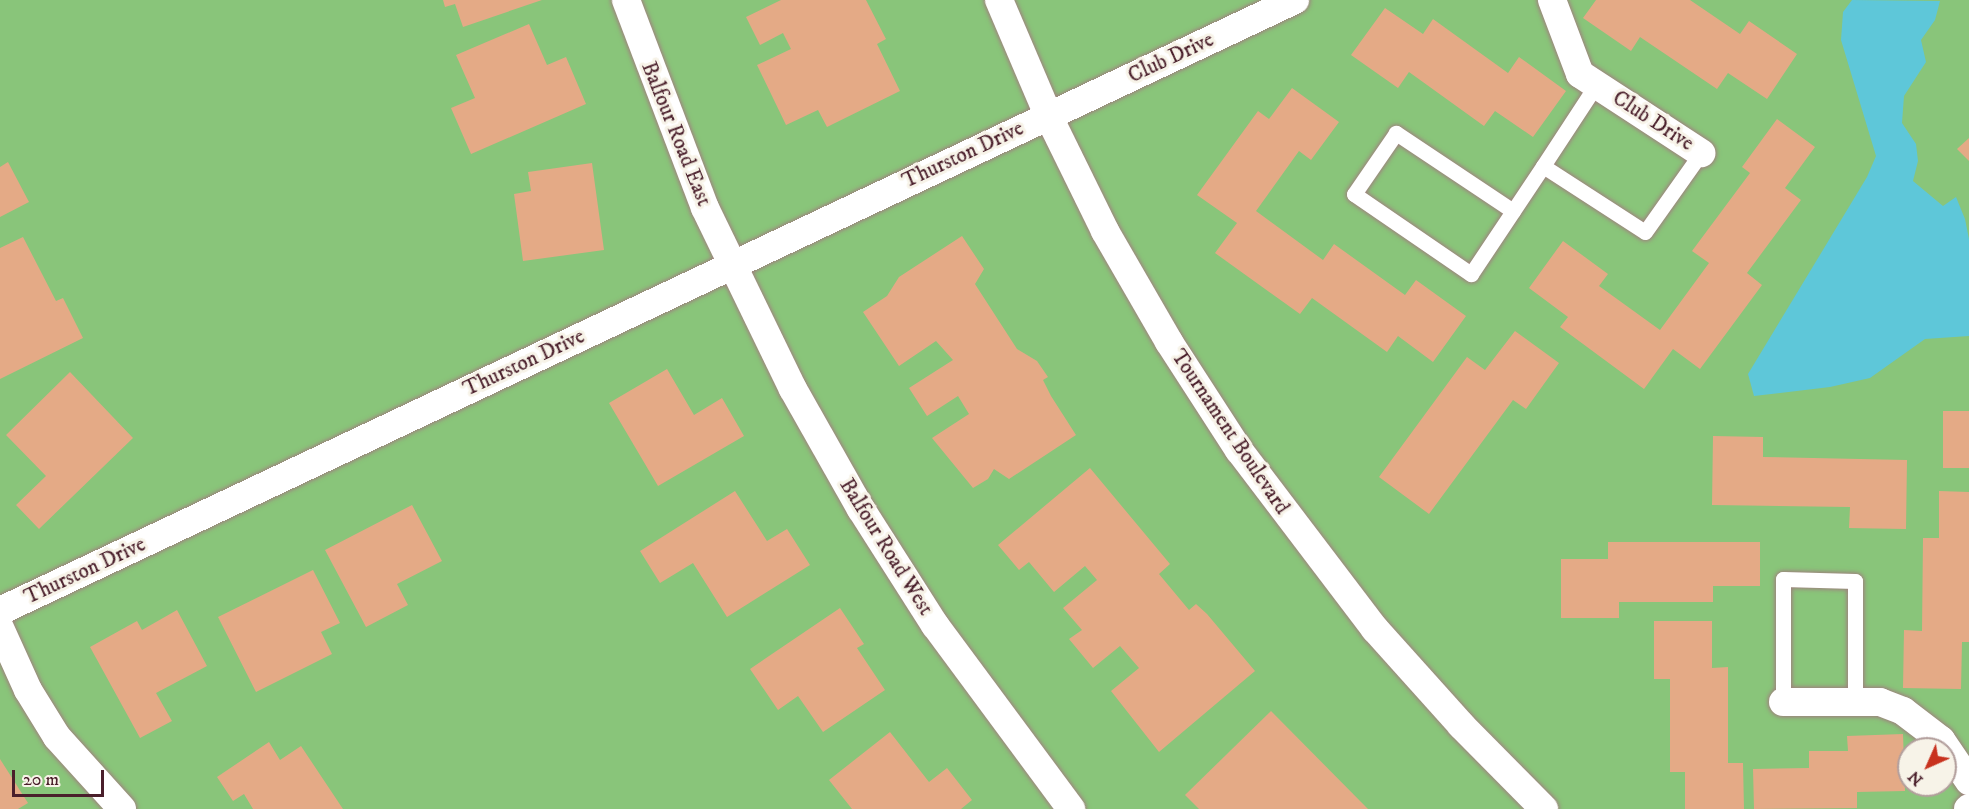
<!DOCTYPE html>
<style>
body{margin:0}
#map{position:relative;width:1969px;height:809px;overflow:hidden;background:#f3e7d0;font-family:"IM FELL DW Pica",serif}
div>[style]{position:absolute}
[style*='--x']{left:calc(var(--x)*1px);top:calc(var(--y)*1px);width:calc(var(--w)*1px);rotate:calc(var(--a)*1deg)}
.green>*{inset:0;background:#89c57a}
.water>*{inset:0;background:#5ec7d9}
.building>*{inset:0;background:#e4aa86;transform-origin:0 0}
.roads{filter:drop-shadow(0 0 2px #9e837e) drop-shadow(0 0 2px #9e837e)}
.lane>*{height:15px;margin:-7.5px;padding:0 7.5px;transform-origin:7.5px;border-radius:7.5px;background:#fff}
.street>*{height:28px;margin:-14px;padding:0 14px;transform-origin:14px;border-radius:14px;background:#fff}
span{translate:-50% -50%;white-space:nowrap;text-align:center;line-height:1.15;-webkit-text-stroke:6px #f7f3e8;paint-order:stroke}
.street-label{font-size:21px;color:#4a1f2b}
.north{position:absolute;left:1897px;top:737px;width:60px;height:60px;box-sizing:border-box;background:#f7f3e8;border:2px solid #b29e9c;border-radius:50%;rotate:225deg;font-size:16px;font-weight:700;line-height:24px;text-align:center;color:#4a1f2b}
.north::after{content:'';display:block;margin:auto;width:21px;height:27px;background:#c8321e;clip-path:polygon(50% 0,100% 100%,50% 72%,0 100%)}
.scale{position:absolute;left:12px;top:770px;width:92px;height:27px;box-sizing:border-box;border:3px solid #4a1f2b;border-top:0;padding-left:8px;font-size:18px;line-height:21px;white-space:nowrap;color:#4a1f2b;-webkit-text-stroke:4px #f7f3e8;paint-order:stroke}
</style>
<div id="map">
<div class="green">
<i style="clip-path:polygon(evenodd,0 0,1969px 0,1969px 809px,0 809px,0 0,1909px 749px,1945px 749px,1945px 785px,1909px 785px,1909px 749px)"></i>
</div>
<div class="water">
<i style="clip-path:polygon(1852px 0,1940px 1px,1935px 20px,1921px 40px,1926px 62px,1904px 96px,1902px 123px,1916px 144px,1918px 161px,1913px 181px,1943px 206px,1956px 197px,1965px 219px,1969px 239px,1969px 336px,1925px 339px,1870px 378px,1830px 387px,1754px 396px,1748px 374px,1867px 177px,1876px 156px,1841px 40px,1843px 12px)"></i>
</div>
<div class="building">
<i style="clip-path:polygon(443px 0,542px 0,463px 27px,455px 4px,445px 7px)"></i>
<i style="clip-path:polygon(781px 0,866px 0,886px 39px,877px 44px,900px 91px,827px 127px,818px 110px,786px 125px,757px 65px,791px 49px,783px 33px,760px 45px,746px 17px)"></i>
<i style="clip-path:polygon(1596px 0,1690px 0,1740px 34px,1749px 21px,1797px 54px,1767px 99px,1728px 73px,1717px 89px,1640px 37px,1631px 51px,1583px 18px)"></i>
<i style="clip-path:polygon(1385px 8px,1423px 34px,1433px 19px,1508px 73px,1519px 57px,1566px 91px,1533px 137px,1495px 111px,1484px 126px,1409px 72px,1398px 88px,1351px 55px)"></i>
<i style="clip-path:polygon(529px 24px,547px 65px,566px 57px,586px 104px,471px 154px,451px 108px,475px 98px,456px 55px)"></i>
<i style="clip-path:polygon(1292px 88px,1339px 122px,1311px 160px,1299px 151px,1256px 211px,1323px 260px,1334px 244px,1405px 295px,1416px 280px,1466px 316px,1433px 362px,1398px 336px,1387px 352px,1312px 298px,1300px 314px,1215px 253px,1237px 223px,1197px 195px,1258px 111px,1269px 119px)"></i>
<i style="clip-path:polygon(1777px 119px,1815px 147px,1785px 188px,1801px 200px,1747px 273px,1762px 285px,1700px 369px,1673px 349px,1644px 389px,1560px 327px,1568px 317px,1529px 288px,1563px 241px,1608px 274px,1599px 286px,1660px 330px,1709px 263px,1692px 251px,1750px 173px,1742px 167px)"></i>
<i style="clip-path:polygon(1969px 138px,1969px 161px,1957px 149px)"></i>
<i style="clip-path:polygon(8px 162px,29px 202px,0 217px,0 167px)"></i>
<i style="clip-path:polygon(592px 163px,604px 250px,523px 261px,514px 194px,531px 191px,528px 172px)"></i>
<i style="clip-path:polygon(962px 236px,984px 269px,975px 284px,1017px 349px,1037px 361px,1048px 377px,1043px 380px,1051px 396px,1076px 435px,1009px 479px,994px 469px,988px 479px,973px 488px,932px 438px,969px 414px,958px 396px,927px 416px,909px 388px,953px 360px,936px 341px,899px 366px,863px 312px,887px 296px,899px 277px)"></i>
<i style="clip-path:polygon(23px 237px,56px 301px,63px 298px,83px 338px,0 379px,0 248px)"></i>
<i style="clip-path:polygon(1515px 331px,1559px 363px,1526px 409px,1513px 400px,1429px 514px,1379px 477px,1467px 357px,1485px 370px)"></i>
<i style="clip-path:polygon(667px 369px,694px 415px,722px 398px,744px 436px,658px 486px,609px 403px)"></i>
<i style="clip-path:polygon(70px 372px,133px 438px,39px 529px,16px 505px,46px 476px,6px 435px)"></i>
<i style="left:1943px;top:411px;width:26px;height:57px"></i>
<i style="clip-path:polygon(1713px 436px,1763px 437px,1763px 457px,1907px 460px,1906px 529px,1849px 528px,1850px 507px,1712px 505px)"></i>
<i style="clip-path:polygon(1090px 468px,1170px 564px,1159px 574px,1189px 610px,1196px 604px,1207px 614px,1255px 671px,1159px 752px,1111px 691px,1139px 668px,1120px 646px,1093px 668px,1069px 639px,1082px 630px,1063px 608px,1097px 580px,1085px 566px,1054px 592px,1029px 562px,1019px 570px,998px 545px)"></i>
<i style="clip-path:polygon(735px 491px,767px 541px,787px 529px,810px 565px,727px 617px,693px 563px,660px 583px,640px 551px)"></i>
<i style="clip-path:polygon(1939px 491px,1969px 492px,1969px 642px,1962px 642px,1961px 689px,1903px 688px,1904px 630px,1922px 631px,1923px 538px,1939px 538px)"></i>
<i style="clip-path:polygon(412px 505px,442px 561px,397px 584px,408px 605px,366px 627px,325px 550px)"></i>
<i style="clip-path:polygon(1608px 542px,1760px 542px,1760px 586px,1713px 586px,1713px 602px,1619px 602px,1619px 618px,1561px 618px,1561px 559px,1608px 559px)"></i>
<i style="clip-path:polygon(313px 570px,340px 623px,321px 632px,332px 654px,256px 692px,218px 617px)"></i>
<i style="clip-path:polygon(840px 608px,864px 644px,857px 648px,885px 690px,823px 732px,798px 696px,778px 710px,750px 669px)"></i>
<i style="clip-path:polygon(177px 610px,207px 666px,156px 693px,172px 721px,140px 738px,90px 647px,137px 621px,142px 630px)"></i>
<i style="clip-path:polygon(1654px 621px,1712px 621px,1712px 668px,1728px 667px,1728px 763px,1743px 763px,1744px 809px,1685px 809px,1685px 772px,1670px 772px,1670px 679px,1654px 679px)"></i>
<i style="clip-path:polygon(1271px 711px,1368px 809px,1199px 809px,1185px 795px)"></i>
<i style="clip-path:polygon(890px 732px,929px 782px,947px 768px,972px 800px,961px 809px,852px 809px,829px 780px)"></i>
<i style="clip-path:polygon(1903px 734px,1905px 791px,1857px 792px,1857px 808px,1754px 809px,1753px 769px,1809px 768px,1809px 751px,1848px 751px,1847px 736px)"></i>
<i style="clip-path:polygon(269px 742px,280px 760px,301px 746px,343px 809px,253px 809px,244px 794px,233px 801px,217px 777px)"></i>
<i style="clip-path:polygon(0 759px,28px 803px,18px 809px,0 809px)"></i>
</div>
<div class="roads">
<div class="lane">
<i style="--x:1543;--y:166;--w:121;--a:32.9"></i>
<i style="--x:1645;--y:232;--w:97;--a:-54.7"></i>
<i style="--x:1513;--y:211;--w:141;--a:-146.3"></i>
<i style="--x:1396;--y:133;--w:74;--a:124.5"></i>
<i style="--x:1354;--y:194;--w:142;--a:34.4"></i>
<i style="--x:1471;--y:274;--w:130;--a:-56.3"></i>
<i style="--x:1543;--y:166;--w:97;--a:-56.8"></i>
<i style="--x:1783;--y:702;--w:123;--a:-90"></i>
<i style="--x:1783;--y:579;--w:72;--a:1.6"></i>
<i style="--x:1855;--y:581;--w:121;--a:90"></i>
</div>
<div class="street">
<i style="--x:626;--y:0;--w:222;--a:69.2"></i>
<i style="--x:705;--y:208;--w:201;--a:64.1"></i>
<i style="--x:793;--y:389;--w:138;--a:60.5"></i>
<i style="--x:861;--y:509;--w:138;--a:57.5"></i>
<i style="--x:935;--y:625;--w:229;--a:53.5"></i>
<i style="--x:999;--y:0;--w:125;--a:66.9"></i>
<i style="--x:1048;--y:115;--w:129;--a:63.8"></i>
<i style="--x:1105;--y:231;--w:128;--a:60"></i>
<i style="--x:1169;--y:342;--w:129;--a:57.1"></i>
<i style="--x:1239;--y:450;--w:225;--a:52.8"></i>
<i style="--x:1375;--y:629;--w:129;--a:48.1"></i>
<i style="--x:1461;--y:725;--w:118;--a:45.3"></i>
<i style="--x:1552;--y:0;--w:79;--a:69.3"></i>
<i style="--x:1580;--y:74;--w:145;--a:33.1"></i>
<i style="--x:0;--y:611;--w:1432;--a:-25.26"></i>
<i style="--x:0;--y:628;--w:68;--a:65.7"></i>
<i style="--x:28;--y:690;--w:55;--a:58.3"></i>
<i style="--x:57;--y:737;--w:97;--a:47.9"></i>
<i style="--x:1783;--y:702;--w:97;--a:0"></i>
<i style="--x:1880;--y:702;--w:25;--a:21"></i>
<i style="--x:1903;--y:711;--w:48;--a:37.3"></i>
<i style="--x:1941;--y:740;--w:50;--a:55.7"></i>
<i style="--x:1968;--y:809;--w:1;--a:-45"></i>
</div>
</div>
<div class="street-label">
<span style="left:1171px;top:58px;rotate:-25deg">Club Drive</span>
<span style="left:1653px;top:121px;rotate:33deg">Club Drive</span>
<span style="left:676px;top:134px;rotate:68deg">Balfour Road East</span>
<span style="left:963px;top:155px;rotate:-25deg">Thurston Drive</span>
<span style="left:524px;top:363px;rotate:-25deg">Thurston Drive</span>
<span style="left:1230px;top:432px;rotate:56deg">Tournament Boulevard</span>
<span style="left:886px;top:547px;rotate:58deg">Balfour Road West</span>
<span style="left:85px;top:571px;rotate:-25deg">Thurston Drive</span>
</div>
<div class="north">N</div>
<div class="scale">20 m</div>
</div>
